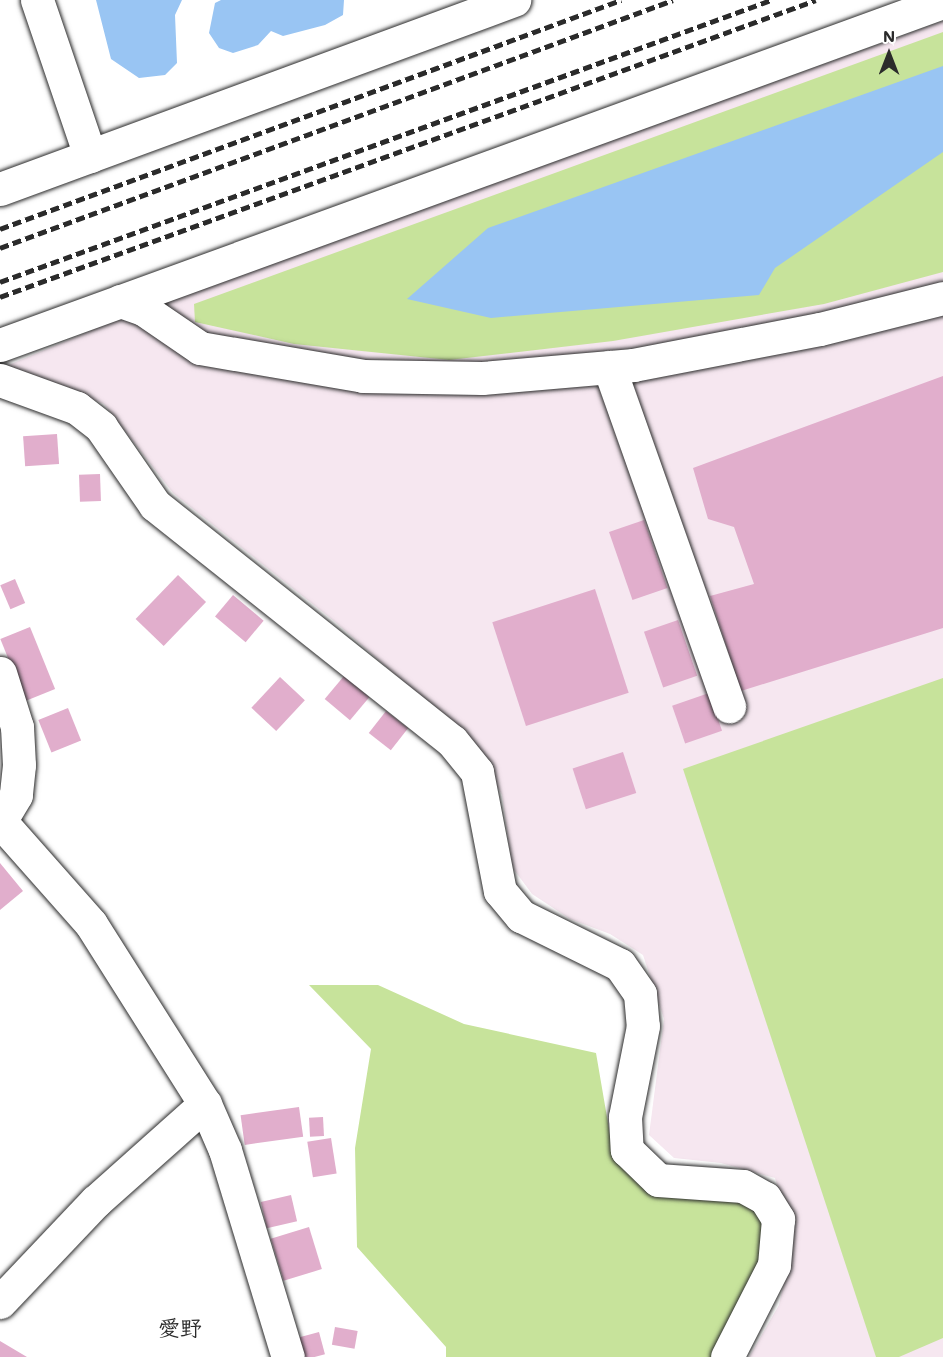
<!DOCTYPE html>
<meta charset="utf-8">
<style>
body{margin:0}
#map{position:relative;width:943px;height:1357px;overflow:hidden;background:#fff;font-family:Mali,"Klee One",sans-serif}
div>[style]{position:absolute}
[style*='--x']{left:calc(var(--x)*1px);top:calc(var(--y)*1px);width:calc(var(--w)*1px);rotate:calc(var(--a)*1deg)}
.built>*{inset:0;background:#f6e7f0}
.green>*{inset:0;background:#c7e39b}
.water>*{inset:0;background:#99c5f3}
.building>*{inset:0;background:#e1aecc;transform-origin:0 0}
.roads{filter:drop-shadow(0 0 2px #2b2b2b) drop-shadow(0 0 2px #2b2b2b)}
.minor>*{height:33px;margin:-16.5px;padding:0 16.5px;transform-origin:16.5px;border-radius:16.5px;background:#fff}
.rail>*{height:4.5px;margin-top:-2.25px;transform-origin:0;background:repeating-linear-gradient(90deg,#2b2b2b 0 9px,transparent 0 13.5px)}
span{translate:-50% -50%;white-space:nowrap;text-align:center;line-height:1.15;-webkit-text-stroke:4.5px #fff;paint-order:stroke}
.quarter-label{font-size:22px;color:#2b2b2b;font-weight:700}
.north{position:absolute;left:859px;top:24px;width:60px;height:60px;-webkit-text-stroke:4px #fff;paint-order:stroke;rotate:0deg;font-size:16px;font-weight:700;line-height:24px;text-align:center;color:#2b2b2b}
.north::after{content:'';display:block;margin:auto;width:21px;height:27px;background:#2b2b2b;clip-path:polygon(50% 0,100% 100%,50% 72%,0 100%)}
</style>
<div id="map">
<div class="built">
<i style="clip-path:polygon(943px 21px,943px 1357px,749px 1357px,779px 1305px,793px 1240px,775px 1178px,721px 1163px,674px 1158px,649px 1135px,664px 1019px,643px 955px,610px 934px,570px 919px,532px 894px,512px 867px,502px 795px,473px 743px,334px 621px,173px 493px,104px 404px,6px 366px,143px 309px)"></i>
</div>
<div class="green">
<i style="clip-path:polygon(943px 32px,943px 272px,824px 304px,613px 341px,449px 360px,294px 344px,195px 322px,194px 304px)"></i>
<i style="clip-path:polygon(943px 678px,943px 1338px,899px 1357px,876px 1357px,683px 769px)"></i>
<i style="clip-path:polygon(309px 985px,378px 985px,464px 1024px,596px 1053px,614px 1158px,743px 1186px,780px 1237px,731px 1357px,446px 1357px,446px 1347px,357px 1247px,355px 1148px,371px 1049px)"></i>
</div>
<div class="water">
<i style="clip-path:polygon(96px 0,182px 0,175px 15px,177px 63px,165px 75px,139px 78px,111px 59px)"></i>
<i style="clip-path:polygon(221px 0,344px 0,343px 15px,325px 25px,283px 36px,271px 31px,258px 45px,233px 53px,219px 48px,209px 33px,215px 3px)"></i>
<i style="clip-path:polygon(943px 66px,943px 152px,775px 268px,759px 295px,491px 318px,407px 299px,488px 228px)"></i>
</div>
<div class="building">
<i style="clip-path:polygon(943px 376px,943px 628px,741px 691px,710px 596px,754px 584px,734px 527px,708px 519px,693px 468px)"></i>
<i style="left:57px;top:434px;width:30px;height:34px;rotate:86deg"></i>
<i style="left:100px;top:474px;width:27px;height:21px;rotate:88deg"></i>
<i style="left:644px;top:520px;width:72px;height:37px;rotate:71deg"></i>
<i style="left:178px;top:575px;width:39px;height:61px;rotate:44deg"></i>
<i style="left:15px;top:579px;width:26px;height:16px;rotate:67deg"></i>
<i style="left:595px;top:589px;width:109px;height:108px;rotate:72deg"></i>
<i style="left:233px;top:595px;width:40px;height:28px;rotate:40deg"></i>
<i style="left:678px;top:620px;width:59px;height:36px;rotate:71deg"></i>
<i style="left:30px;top:627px;width:67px;height:32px;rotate:68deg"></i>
<i style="left:344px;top:676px;width:33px;height:30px;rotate:40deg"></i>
<i style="left:280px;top:677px;width:34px;height:42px;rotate:43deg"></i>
<i style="left:709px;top:693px;width:40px;height:39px;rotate:71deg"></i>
<i style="left:68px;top:708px;width:35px;height:32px;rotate:68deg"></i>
<i style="left:386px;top:711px;width:28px;height:28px;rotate:38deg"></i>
<i style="left:623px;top:752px;width:43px;height:53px;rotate:72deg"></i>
<i style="clip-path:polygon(0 863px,23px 891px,0 910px)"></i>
<i style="left:299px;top:1107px;width:30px;height:59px;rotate:82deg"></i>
<i style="left:323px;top:1117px;width:19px;height:14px;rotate:87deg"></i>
<i style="left:331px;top:1138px;width:36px;height:24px;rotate:81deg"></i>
<i style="left:291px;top:1195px;width:27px;height:31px;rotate:77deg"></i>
<i style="left:309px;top:1227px;width:44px;height:40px;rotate:73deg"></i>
<i style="left:335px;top:1327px;width:23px;height:18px;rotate:10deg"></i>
<i style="left:319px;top:1332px;width:23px;height:22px;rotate:75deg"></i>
<i style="clip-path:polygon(0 1341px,27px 1357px,0 1357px)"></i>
</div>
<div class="roads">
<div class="minor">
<i style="--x:37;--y:0;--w:165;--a:71.2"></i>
<i style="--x:0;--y:189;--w:548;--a:-20.19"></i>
<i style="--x:120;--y:301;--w:24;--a:19"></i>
<i style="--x:143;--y:309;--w:69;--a:34.4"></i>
<i style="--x:200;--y:348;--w:165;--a:9.7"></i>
<i style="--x:363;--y:376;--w:119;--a:1"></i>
<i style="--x:482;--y:378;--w:152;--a:-4.9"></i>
<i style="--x:633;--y:365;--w:190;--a:-10.9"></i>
<i style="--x:820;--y:329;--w:127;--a:-14.1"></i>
<i style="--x:0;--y:345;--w:1003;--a:-19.99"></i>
<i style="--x:609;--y:367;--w:360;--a:70.5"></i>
<i style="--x:0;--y:380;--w:82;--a:20"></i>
<i style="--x:77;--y:408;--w:31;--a:38"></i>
<i style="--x:101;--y:427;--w:95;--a:55.3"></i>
<i style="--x:155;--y:505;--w:379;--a:38.5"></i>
<i style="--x:452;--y:741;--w:40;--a:51"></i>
<i style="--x:477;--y:772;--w:121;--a:79.1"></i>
<i style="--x:500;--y:891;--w:33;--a:50"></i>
<i style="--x:521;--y:916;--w:110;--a:26.3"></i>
<i style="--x:620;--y:965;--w:35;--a:55"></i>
<i style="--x:640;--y:994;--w:32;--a:85"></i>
<i style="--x:643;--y:1026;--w:93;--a:101.2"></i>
<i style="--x:625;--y:1117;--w:33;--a:87"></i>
<i style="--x:627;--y:1150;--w:43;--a:44.1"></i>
<i style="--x:658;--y:1180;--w:85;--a:4"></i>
<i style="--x:743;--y:1186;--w:25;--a:29"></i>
<i style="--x:765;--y:1198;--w:25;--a:58"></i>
<i style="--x:778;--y:1219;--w:46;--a:95"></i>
<i style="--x:774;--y:1265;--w:103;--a:117.1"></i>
<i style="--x:0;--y:673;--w:57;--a:72.5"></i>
<i style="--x:17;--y:727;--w:38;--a:87"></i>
<i style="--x:19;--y:765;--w:30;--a:96"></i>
<i style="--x:16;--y:795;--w:31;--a:121"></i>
<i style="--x:0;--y:821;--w:137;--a:48.5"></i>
<i style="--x:91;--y:924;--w:213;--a:57.7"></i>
<i style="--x:205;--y:1104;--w:50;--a:66.5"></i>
<i style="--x:225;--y:1150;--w:216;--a:73.1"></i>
<i style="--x:0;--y:1302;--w:139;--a:-46.5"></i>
<i style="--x:96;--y:1201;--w:146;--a:-41.7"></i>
</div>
</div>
<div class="rail">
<i style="--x:0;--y:229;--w:662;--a:-20.24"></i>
<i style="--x:0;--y:248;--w:717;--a:-20.23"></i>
<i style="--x:0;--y:282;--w:821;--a:-20.09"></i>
<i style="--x:0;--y:297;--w:868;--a:-20"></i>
</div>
<div class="quarter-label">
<span style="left:180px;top:1328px">愛野</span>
</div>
<div class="north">N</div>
</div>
